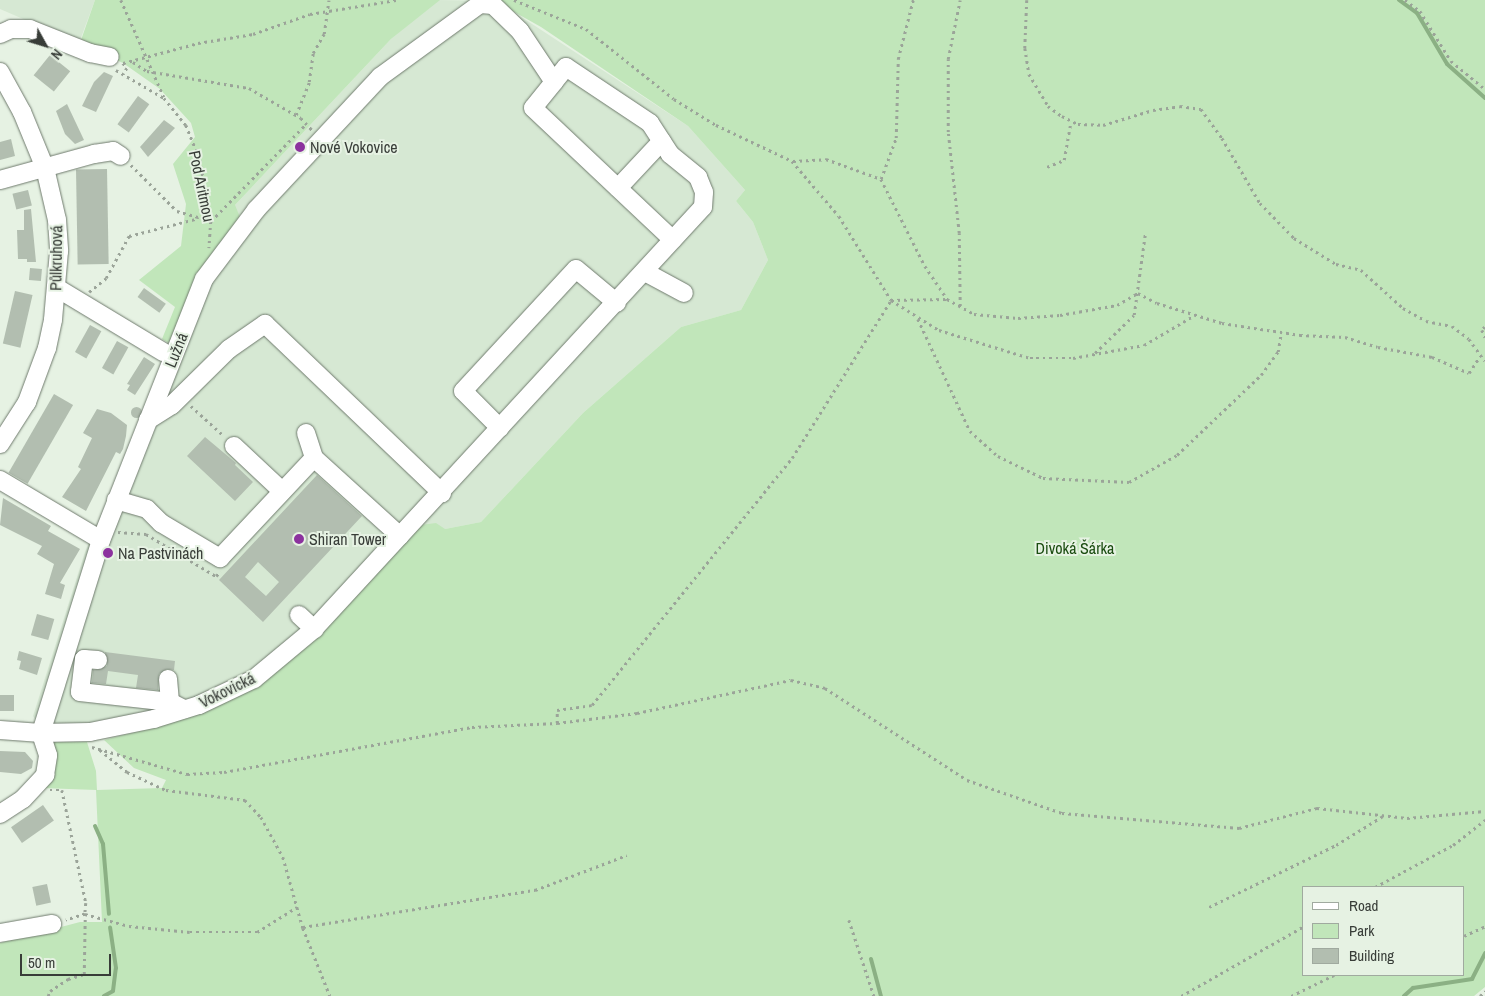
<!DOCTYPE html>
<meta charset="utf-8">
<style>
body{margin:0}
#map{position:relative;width:1485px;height:996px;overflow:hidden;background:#e6f2e3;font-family:"Archivo Narrow",sans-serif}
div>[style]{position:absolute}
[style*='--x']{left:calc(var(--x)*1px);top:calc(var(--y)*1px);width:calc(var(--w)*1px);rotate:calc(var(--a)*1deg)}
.built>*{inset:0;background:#d6e8d3}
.green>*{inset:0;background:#c1e6ba}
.stream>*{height:4px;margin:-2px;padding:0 2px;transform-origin:2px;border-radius:2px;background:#8bb084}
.building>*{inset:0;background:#b2beb0;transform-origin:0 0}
.round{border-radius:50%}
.path>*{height:2.5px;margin-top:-1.25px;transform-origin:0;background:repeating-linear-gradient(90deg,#9ba499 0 2.5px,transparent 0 6.5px)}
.roads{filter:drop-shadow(0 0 1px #6f7a6d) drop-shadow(0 0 1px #6f7a6d)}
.minor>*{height:18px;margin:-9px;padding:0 9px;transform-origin:9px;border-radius:9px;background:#fff}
.dots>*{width:14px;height:14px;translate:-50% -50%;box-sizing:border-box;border:2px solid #e6f2e3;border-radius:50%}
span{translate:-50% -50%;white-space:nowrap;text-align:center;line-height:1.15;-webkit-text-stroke:4px #e6f2e3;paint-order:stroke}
.poi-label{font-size:16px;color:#383d38}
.left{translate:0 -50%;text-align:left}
.street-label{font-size:16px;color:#383d38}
.park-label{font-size:16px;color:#1a4c10}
.legend{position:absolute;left:1302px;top:886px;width:162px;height:90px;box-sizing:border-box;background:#e6f2e3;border:1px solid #a0aa9f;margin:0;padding:6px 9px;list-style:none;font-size:15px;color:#383d38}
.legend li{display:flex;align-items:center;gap:10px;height:25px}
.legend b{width:25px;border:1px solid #a0aa9f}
.north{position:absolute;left:20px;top:20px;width:50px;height:50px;-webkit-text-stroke:4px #e6f2e3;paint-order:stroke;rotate:129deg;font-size:14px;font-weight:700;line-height:20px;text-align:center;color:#383d38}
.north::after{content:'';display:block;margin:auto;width:18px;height:22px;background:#383d38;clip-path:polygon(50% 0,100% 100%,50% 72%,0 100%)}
.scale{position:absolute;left:20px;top:954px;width:91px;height:22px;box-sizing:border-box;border:2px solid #383d38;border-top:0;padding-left:6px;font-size:15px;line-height:18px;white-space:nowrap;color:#383d38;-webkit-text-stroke:4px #e6f2e3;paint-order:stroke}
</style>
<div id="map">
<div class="built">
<i style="clip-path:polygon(0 0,95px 0,79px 43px,0 9px)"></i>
<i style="clip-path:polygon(437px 0,497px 1px,688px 126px,745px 190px,736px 201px,753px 222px,768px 260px,741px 310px,681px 327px,583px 413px,481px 522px,445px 529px,218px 704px,136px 734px,87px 742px,53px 742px,33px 716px,85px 552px,235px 205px,391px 39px)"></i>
</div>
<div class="green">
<i style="clip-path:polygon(95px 0,440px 0,391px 39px,235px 205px,242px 222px,172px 345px,162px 339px,175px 307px,139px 280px,181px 246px,186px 204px,173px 164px,195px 137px,191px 123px,160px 89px,123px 63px,80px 43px)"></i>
<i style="clip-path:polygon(evenodd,493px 0,1485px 0,1485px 987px,1474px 996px,0 996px,0 943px,80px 922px,102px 922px,96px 790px,42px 788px,53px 742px,87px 742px,96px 771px,97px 790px,162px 788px,166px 780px,134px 768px,104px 740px,170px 723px,218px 704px,421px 525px,436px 523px,445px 529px,481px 522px,583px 413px,681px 327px,741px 310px,768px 260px,753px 222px,736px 201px,745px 190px,688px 126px,541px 27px,493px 0,1304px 887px,1464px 887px,1464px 975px,1304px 975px,1304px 887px)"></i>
</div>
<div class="stream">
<i style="--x:1399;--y:0;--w:22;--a:36"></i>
<i style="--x:1417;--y:13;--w:59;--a:59.5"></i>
<i style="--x:1447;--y:64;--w:51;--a:41.8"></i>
<i style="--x:95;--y:826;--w:20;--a:66"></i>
<i style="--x:103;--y:844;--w:70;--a:85.1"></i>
<i style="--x:871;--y:959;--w:38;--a:75"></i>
<i style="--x:104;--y:996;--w:10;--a:-29"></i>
<i style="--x:113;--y:991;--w:23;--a:-83"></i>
<i style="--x:116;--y:968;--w:41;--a:-98.3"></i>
<i style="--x:1404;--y:996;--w:12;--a:-42"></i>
<i style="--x:1413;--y:988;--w:60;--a:-8.7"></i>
<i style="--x:1472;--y:979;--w:29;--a:-63"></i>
</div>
<div class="building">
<i style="left:50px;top:55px;width:26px;height:26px;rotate:39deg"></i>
<i style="clip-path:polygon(104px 72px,113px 76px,96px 112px,82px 106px,94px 82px)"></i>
<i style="left:138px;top:96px;width:14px;height:35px;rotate:36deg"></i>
<i style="clip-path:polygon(67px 104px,84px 140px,75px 144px,65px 134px,56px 111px)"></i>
<i style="clip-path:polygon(164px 120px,175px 128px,148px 157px,140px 147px)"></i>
<i style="clip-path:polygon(11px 139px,15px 156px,0 160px,0 142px)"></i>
<i style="left:107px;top:169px;width:95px;height:31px;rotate:89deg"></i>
<i style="left:28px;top:190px;width:16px;height:16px;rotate:76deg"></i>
<i style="clip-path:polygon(31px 209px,36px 262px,27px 262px,27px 259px,18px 259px,17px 230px,24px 230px,24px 210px)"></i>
<i style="left:30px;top:268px;width:12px;height:12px;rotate:5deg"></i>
<i style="left:144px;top:288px;width:27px;height:11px;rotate:36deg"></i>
<i style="left:15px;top:291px;width:18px;height:54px;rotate:13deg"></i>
<i style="left:90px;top:325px;width:13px;height:31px;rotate:29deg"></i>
<i style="left:117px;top:341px;width:13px;height:31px;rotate:29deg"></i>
<i style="clip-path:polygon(144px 357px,155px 364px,135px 395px,127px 390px,130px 385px,127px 384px)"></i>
<i style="left:54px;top:394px;width:22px;height:91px;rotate:30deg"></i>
<i class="round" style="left:130.5px;top:406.5px;width:11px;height:11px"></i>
<i style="clip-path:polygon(97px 409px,111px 413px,127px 425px,126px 436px,123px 449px,120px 454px,116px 452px,86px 511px,62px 497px,81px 469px,78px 467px,92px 438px,83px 433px)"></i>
<i style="clip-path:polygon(205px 437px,236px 463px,235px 465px,253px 482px,235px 501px,187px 456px)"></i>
<i style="clip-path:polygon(evenodd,317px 475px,362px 516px,263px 622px,219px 580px,317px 475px,258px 562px,279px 582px,266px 596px,245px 577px,258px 562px)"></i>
<i style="clip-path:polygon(3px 498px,51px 526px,48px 531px,80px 549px,60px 583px,65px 585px,61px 599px,45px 594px,54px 564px,37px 554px,42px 546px,0 525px)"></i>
<i style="left:37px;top:614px;width:18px;height:22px;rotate:16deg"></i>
<i style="clip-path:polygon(19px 651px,42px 658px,37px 675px,19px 669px,21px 661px,17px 660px)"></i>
<i style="clip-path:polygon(105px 652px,175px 661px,174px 670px,167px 669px,159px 674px,158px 690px,136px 688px,138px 675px,108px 671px,106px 684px,92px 683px,93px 670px,107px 666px)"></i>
<i style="left:0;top:695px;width:14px;height:16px"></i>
<i style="clip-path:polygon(0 751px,25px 752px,33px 761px,32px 768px,21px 774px,0 772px)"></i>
<i style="left:43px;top:805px;width:19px;height:39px;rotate:55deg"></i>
<i style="left:47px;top:884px;width:19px;height:15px;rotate:78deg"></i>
</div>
<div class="path">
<i style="--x:121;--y:0;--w:106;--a:66.1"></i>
<i style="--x:514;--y:0;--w:78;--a:21.9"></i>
<i style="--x:586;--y:29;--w:112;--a:38.5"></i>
<i style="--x:674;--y:99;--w:49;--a:31.8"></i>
<i style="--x:716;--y:125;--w:84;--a:25.3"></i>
<i style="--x:792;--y:161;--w:72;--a:49.5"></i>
<i style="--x:839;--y:216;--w:99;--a:58.2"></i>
<i style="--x:891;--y:300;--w:57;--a:32"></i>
<i style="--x:939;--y:330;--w:95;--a:17.1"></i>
<i style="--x:1030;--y:358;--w:43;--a:0"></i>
<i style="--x:1073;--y:358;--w:72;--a:-10.4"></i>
<i style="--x:1144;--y:345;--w:59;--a:-30.5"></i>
<i style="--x:1027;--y:0;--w:48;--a:92.4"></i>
<i style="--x:1025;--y:48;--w:26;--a:81"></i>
<i style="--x:1029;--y:74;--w:37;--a:59"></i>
<i style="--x:1048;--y:106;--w:17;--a:36"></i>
<i style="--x:1062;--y:116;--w:18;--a:27"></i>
<i style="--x:1078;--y:124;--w:25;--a:2"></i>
<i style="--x:1103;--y:125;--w:52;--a:-16.7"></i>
<i style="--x:1153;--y:110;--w:27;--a:-8"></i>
<i style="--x:1180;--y:106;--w:21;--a:8"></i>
<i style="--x:1201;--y:109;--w:36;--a:54"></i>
<i style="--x:1222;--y:138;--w:75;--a:59.7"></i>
<i style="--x:1260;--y:203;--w:49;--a:45.8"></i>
<i style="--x:1294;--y:238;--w:49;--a:31.8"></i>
<i style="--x:1336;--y:264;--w:26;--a:13"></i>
<i style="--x:1361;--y:270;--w:57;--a:42.1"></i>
<i style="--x:1403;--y:308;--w:26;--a:29"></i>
<i style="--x:1426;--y:321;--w:26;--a:11"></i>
<i style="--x:1452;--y:326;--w:21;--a:37"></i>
<i style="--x:1469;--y:339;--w:27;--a:54"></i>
<i style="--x:1405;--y:0;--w:19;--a:36"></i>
<i style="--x:1420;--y:11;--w:59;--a:58.2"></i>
<i style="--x:1451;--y:61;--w:44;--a:39.5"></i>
<i style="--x:133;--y:62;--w:17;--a:33"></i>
<i style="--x:147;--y:71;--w:103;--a:9.5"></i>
<i style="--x:249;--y:88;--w:60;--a:30"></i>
<i style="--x:301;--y:118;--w:16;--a:47"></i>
<i style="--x:123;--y:63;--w:78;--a:-14.9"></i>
<i style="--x:198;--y:43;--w:56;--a:-9.3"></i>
<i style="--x:253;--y:34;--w:60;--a:-19.3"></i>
<i style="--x:310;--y:14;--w:87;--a:-9.2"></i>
<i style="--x:123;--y:63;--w:6;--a:51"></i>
<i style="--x:127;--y:68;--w:7;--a:117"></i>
<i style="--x:116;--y:70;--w:56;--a:30.3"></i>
<i style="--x:164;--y:98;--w:35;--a:51"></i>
<i style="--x:186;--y:125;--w:38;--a:68"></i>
<i style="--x:200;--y:160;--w:62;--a:79.8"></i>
<i style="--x:211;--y:221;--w:27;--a:94"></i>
<i style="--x:296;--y:115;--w:35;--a:-68"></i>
<i style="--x:309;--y:82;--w:29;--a:-82"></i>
<i style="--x:313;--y:53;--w:22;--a:-60"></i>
<i style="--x:324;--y:34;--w:34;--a:-82"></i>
<i style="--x:793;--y:161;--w:33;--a:-3"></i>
<i style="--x:826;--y:159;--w:59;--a:20"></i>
<i style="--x:881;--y:179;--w:97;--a:63.2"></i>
<i style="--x:925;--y:266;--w:40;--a:56"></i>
<i style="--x:947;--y:299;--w:31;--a:29"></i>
<i style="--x:974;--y:314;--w:44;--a:5.2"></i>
<i style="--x:1018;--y:318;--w:42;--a:-4.1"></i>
<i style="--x:1060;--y:315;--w:58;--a:-10"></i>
<i style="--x:1117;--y:305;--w:24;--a:-30"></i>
<i style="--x:1138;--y:293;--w:21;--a:28"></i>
<i style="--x:1157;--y:303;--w:68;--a:17.1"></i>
<i style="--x:1222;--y:323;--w:79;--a:8.7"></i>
<i style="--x:1300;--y:335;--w:45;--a:2.5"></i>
<i style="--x:1345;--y:337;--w:34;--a:17"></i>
<i style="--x:1378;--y:347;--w:55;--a:10.5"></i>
<i style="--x:1432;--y:357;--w:40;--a:23.4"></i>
<i style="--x:1469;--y:373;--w:20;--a:-57"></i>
<i style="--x:131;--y:165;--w:65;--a:45"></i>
<i style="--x:177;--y:211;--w:35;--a:16"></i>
<i style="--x:211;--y:221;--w:136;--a:-45.6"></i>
<i style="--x:1047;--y:167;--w:18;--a:-22"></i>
<i style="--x:1064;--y:160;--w:39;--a:-80"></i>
<i style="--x:881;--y:179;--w:44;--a:-69.9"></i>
<i style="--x:896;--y:138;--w:79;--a:-88.5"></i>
<i style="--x:898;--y:59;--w:61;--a:-75.7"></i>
<i style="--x:89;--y:292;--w:22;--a:-39"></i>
<i style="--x:106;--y:278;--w:48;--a:-61.3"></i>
<i style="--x:129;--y:236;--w:72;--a:-14.4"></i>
<i style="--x:960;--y:306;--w:73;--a:-90.8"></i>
<i style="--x:959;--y:233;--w:102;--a:-96.2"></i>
<i style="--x:948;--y:132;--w:73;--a:-90"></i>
<i style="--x:948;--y:59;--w:60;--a:-78.5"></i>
<i style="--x:918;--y:319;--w:123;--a:65.1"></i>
<i style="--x:970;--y:431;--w:38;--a:42"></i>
<i style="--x:998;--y:456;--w:50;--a:26.1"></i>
<i style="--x:1043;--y:478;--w:86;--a:2.7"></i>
<i style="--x:1129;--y:482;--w:55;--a:-29.4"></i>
<i style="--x:1177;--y:455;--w:116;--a:-43.6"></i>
<i style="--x:1261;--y:375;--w:29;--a:-54"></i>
<i style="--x:1278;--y:352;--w:20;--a:-81"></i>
<i style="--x:1485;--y:327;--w:4;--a:135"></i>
<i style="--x:1482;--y:330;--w:8;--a:67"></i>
<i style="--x:1095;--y:353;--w:54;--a:-44.3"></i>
<i style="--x:1134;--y:315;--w:81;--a:-82.2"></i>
<i style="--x:191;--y:406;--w:45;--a:42.3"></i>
<i style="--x:118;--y:532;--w:28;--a:4"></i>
<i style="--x:146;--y:534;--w:82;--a:31"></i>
<i style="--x:216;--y:576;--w:6;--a:-45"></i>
<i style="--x:557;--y:723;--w:13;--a:-90"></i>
<i style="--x:557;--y:710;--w:35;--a:-8"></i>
<i style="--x:592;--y:705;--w:318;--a:-51"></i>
<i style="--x:792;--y:458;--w:186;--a:-57.9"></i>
<i style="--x:891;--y:300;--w:56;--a:-1"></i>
<i style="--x:92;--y:747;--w:99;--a:15.9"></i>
<i style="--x:187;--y:774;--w:37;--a:-3"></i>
<i style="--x:224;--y:772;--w:252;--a:-10.3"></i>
<i style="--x:472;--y:727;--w:85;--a:-2.7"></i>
<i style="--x:557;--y:723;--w:81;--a:-7.1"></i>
<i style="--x:637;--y:713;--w:157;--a:-12.1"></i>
<i style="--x:791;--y:680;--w:35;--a:13"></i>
<i style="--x:825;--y:688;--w:169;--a:32.9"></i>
<i style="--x:967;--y:780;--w:101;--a:19.2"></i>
<i style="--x:1062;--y:813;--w:178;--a:4.8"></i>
<i style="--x:1239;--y:828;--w:81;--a:-14.4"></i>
<i style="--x:1317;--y:808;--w:91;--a:6.3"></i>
<i style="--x:1407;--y:818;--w:78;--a:-5.1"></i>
<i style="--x:100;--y:750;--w:35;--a:39"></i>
<i style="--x:127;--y:772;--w:43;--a:24.8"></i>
<i style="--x:166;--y:790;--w:80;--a:7.2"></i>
<i style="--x:245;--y:800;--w:23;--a:47"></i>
<i style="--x:261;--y:817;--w:46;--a:61.2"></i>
<i style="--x:283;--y:857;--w:74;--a:74.3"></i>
<i style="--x:303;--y:928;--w:73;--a:68.3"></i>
<i style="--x:50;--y:790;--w:12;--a:0"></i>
<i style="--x:62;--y:790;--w:116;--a:78"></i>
<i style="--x:86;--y:903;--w:11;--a:95"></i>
<i style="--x:85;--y:914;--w:20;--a:162"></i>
<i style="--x:1375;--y:887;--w:89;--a:-28.3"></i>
<i style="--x:1453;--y:845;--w:41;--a:-38"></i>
<i style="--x:1209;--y:907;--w:141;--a:-26"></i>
<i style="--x:1336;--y:845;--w:55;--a:-31.7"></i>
<i style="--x:849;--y:920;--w:80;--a:71.8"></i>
<i style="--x:303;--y:927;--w:235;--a:-9.1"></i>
<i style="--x:535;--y:890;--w:98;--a:-20.8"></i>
<i style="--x:1464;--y:936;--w:23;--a:-25"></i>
<i style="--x:48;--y:996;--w:5;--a:-68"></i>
<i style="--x:50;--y:991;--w:22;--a:-34"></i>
<i style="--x:68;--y:979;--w:17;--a:-17"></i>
<i style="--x:84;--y:974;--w:60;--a:-89"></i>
<i style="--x:85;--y:914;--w:46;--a:15.3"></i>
<i style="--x:129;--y:926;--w:61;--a:5.6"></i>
<i style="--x:190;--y:932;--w:67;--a:0"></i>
<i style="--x:257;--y:932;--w:47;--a:-32"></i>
<i style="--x:1181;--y:996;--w:142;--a:-29.6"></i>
<i style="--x:1291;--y:996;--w:48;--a:-26"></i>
<i style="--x:1480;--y:996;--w:7;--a:-45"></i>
</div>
<div class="roads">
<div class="minor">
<i style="--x:0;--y:34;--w:12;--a:-24"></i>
<i style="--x:11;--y:29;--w:19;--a:0"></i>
<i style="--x:30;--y:29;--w:65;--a:21.8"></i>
<i style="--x:90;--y:53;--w:20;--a:11"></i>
<i style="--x:0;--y:72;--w:46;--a:61.2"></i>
<i style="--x:22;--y:112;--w:61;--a:67.7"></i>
<i style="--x:45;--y:168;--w:53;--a:77"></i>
<i style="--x:57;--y:220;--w:31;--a:86"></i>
<i style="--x:59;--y:251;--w:69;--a:95"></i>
<i style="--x:53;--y:320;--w:29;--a:102"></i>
<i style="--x:47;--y:348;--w:58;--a:110.3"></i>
<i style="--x:27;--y:402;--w:50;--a:122.7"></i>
<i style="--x:554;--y:82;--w:33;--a:129"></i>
<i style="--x:533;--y:108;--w:192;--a:43.3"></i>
<i style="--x:0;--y:180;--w:98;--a:-15.5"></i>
<i style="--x:94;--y:154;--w:19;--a:-9"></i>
<i style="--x:113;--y:151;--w:9;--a:32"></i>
<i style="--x:618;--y:188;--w:64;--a:-46.9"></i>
<i style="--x:645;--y:272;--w:44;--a:28.3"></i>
<i style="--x:57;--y:288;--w:124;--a:31.1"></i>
<i style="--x:148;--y:420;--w:28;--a:-32"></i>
<i style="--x:172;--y:405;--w:80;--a:-44.5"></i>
<i style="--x:229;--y:349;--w:44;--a:-34.8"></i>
<i style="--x:265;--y:324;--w:245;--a:43.7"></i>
<i style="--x:500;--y:428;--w:52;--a:-135"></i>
<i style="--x:463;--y:391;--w:166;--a:-47.2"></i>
<i style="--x:576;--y:269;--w:53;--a:39.7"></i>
<i style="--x:306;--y:433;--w:26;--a:72"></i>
<i style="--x:234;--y:446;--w:66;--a:43.2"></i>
<i style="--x:0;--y:480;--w:117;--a:30.7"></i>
<i style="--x:116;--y:500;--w:32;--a:16"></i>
<i style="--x:147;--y:509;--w:20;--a:45"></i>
<i style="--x:161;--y:523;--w:69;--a:30.7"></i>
<i style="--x:220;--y:558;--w:137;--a:-46.8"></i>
<i style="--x:314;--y:458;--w:116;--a:42.2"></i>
<i style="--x:299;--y:615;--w:21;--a:43"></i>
<i style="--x:98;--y:660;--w:14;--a:-176"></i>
<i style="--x:84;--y:659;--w:33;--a:97"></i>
<i style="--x:80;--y:692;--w:91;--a:6.3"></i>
<i style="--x:170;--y:702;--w:16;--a:27"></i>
<i style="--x:168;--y:679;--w:23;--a:85"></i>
<i style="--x:0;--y:730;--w:41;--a:4.2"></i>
<i style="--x:41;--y:733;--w:49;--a:-1.2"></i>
<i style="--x:90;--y:732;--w:65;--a:-11.5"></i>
<i style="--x:154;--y:719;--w:47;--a:-17.3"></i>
<i style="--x:199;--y:705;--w:61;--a:-25.3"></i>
<i style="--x:254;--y:679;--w:78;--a:-39.8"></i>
<i style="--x:314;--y:629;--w:574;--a:-47.33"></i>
<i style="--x:703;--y:207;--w:15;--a:-86"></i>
<i style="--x:704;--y:192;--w:16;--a:-112"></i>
<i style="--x:698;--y:177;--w:36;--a:-141"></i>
<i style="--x:670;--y:154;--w:37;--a:-123"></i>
<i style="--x:650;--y:123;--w:101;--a:-146.3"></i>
<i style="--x:566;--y:67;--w:19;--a:129"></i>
<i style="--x:554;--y:82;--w:61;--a:-123.7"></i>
<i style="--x:520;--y:31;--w:37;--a:-136"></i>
<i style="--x:493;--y:5;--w:13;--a:-176"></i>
<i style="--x:480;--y:4;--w:124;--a:143.9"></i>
<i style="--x:380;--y:77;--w:182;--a:133"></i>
<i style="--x:256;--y:210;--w:86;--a:127"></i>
<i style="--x:204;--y:279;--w:281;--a:111.5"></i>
<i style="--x:101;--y:540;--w:202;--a:107.3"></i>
<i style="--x:0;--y:814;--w:27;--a:-33"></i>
<i style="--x:23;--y:799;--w:33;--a:-47"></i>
<i style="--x:45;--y:775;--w:20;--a:-81"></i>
<i style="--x:48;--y:755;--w:23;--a:-108"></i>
<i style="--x:0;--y:933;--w:53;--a:-9.8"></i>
</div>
</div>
<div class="dots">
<i style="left:300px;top:147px;background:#8c329e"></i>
<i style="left:299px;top:539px;background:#8c329e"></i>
<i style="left:108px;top:553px;background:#8c329e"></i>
</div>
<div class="poi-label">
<span class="left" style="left:310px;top:147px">Nové Vokovice</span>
<span class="left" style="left:309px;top:539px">Shiran Tower</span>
<span class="left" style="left:118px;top:553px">Na Pastvinách</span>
</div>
<div class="street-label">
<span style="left:202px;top:186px;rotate:78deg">Pod Aritmou</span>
<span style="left:56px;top:258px;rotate:-89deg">Půlkruhová</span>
<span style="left:176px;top:350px;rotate:-68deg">Lužná</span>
<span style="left:227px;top:690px;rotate:-26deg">Vokovická</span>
</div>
<div class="park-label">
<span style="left:1075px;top:548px">Divoká Šárka</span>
</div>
<ul class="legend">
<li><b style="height:6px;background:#fff"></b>Road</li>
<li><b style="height:14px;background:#c1e6ba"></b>Park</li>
<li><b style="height:14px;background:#b2beb0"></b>Building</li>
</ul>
<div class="north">N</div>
<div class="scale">50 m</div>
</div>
